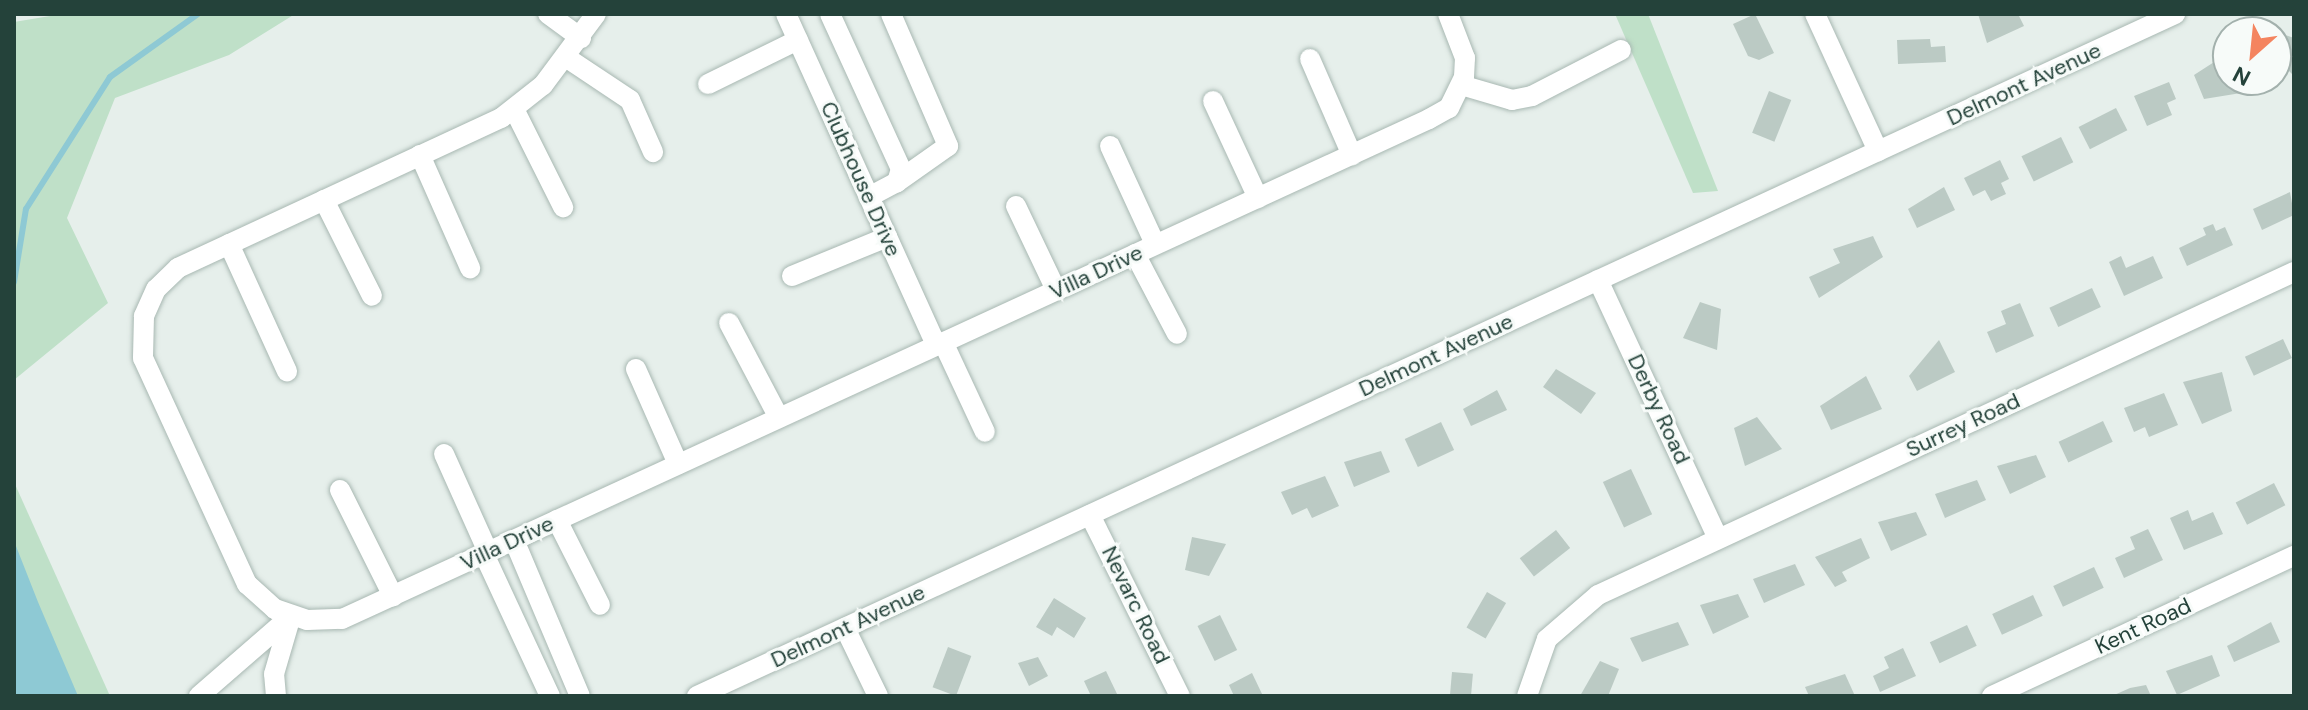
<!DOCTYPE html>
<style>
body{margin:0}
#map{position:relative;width:2308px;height:710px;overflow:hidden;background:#e6efeb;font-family:"DM Sans",sans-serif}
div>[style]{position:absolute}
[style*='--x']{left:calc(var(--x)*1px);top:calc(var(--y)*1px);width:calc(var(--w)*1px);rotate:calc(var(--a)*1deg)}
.green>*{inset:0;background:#bfe0c8}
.water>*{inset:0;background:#8ec9d4}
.stream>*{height:6px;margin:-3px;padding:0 3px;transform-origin:3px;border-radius:3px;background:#8ec9d4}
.building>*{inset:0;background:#bbcac4;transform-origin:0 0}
.roads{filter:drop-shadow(0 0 2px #a8b8b2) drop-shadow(0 0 2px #a8b8b2)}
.minor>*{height:20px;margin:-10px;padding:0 10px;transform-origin:10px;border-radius:10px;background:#fff}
span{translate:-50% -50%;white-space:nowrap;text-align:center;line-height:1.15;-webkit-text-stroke:6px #f7fbf9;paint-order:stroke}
.street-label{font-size:22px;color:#24423a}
.frame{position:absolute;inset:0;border:16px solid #24423a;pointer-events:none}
.north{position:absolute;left:2212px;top:16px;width:80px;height:80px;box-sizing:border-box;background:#f7fbf9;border:2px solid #a3b1ad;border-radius:50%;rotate:207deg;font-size:22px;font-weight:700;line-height:32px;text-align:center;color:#24423a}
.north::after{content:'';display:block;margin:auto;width:28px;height:36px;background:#f4845f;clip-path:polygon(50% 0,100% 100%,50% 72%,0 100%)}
</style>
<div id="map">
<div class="green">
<i style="clip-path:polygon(62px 14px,295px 14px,229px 55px,115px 98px,67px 218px,108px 303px,14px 380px,14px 22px)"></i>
<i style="clip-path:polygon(1615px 14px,1648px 14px,1718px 191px,1693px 193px)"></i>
<i style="clip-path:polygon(14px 482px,110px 696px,14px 696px)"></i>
</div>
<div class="water">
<i style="clip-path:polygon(14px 541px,38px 602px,78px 696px,14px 696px)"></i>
</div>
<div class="stream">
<i style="--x:14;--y:282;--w:74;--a:-80.7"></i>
<i style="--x:26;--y:209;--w:156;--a:-57.5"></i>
<i style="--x:110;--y:77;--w:108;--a:-35.6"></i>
</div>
<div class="building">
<i style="clip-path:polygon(1755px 14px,1774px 53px,1759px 60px,1748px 56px,1733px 24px)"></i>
<i style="clip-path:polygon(1978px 14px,2018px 14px,2024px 26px,1987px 43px)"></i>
<i style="clip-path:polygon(2276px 32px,2294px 38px,2294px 76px,2276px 58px)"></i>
<i style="clip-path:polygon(1930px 39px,1931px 47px,1945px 46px,1946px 62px,1898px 64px,1897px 40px)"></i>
<i style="clip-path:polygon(2225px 55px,2228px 80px,2241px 93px,2204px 99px,2194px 75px)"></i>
<i style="clip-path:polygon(2169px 82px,2176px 99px,2167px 103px,2172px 115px,2147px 126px,2134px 96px)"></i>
<i style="left:1769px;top:91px;width:24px;height:45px;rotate:22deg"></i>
<i style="left:2116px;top:108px;width:25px;height:42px;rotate:63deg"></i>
<i style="left:2061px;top:137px;width:28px;height:44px;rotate:64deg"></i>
<i style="clip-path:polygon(2000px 160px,2009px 179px,2001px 183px,2006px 194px,1991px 201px,1985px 190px,1973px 196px,1964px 178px)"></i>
<i style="clip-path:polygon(1944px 187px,1955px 210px,1917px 228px,1908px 209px)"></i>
<i style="clip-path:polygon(2290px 192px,2294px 215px,2262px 230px,2253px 209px)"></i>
<i style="clip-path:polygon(2213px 224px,2216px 231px,2225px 227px,2233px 245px,2187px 266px,2179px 248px,2206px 235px,2203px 228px)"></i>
<i style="clip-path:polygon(1873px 236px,1883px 257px,1819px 298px,1809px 277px,1840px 263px,1833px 249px)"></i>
<i style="clip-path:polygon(2121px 256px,2126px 268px,2153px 256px,2163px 278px,2124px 296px,2109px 262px)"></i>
<i style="left:2092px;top:288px;width:21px;height:47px;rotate:65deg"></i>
<i style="clip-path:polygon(1700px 302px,1721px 309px,1717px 350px,1683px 338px)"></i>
<i style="clip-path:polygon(2020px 303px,2034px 336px,1996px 353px,1987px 332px,2006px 324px,2001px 311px)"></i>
<i style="left:2283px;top:339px;width:21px;height:42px;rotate:65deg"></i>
<i style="clip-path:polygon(1939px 340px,1955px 372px,1917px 391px,1909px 376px)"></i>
<i style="clip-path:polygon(1556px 369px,1596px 393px,1581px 414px,1543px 387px)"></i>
<i style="clip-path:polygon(2222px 372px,2232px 411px,2202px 424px,2183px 382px)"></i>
<i style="clip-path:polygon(1866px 376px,1882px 409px,1831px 430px,1820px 406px)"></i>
<i style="clip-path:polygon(1497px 390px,1507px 410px,1471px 426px,1463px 409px)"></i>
<i style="clip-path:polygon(2164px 393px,2178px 425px,2149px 437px,2145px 427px,2134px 432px,2124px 408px)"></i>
<i style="clip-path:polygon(1757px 417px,1782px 449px,1745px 466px,1734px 428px)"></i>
<i style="left:2103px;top:421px;width:23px;height:49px;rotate:65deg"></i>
<i style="left:1441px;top:422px;width:31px;height:40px;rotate:65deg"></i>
<i style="clip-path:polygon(1381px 451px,1390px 472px,1354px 487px,1344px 462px)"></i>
<i style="clip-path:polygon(2036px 455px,2046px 477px,2010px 494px,1997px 466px)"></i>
<i style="left:1631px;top:469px;width:50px;height:31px;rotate:65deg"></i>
<i style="clip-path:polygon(1325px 476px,1339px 506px,1312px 518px,1307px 508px,1292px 515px,1281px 492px)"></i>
<i style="clip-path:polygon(1977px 480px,1986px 500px,1945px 518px,1935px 494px)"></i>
<i style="left:2274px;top:483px;width:25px;height:43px;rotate:63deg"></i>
<i style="clip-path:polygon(2188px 510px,2192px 521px,2213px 512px,2223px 534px,2184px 550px,2170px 518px)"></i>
<i style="clip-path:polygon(1916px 512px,1927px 535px,1891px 551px,1878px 522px)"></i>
<i style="clip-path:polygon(2148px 529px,2163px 560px,2124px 578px,2115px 558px,2135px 549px,2130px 537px)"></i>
<i style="left:1556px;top:530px;width:23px;height:46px;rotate:52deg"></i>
<i style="clip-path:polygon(1192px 537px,1226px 544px,1209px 576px,1185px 570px)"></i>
<i style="clip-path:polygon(1861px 538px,1870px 558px,1842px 572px,1847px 581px,1835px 587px,1815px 557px)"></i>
<i style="clip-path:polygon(1795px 564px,1805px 585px,1764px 603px,1753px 579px)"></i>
<i style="left:2094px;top:567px;width:23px;height:45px;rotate:65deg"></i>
<i style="left:1487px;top:592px;width:22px;height:41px;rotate:30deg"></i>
<i style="clip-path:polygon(1738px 594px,1749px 617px,1713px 634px,1700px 605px)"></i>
<i style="left:2033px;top:595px;width:23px;height:45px;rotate:65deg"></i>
<i style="clip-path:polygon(1054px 598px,1086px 618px,1074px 638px,1057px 627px,1052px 636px,1036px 627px)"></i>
<i style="left:1220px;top:615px;width:39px;height:25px;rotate:64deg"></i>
<i style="clip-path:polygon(1678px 622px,1689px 645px,1642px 662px,1630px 638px)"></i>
<i style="clip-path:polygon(2271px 622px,2280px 642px,2234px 662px,2227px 646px)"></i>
<i style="left:1967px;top:625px;width:23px;height:41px;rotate:65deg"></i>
<i style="left:948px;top:647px;width:25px;height:43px;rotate:21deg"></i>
<i style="clip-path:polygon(1903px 648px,1916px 676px,1880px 692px,1873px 676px,1889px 668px,1884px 657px)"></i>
<i style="clip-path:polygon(2212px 655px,2220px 676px,2177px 695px,2166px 671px)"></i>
<i style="clip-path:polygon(1038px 657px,1048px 676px,1029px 686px,1018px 663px)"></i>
<i style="clip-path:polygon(1600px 661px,1619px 669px,1608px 696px,1580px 696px)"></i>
<i style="clip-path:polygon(1106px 671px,1118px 696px,1091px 696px,1084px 681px)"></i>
<i style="left:1452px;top:672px;width:21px;height:24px;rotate:5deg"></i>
<i style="clip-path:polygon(1252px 673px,1263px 696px,1234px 696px,1229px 685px)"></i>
<i style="clip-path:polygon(1845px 674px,1855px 696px,1809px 696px,1805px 687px)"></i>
<i style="clip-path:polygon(2146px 685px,2151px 696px,2112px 696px,2130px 688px)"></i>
</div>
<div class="roads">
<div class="minor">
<i style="--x:548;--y:14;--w:41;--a:36"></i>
<i style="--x:596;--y:14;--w:89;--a:126.7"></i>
<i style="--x:543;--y:85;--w:53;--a:141.8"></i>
<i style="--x:501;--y:118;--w:356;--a:155.1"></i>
<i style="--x:178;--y:268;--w:30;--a:136"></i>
<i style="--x:156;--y:289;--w:30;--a:114"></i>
<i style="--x:144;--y:316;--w:42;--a:91.4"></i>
<i style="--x:143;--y:358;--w:249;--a:65.3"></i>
<i style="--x:247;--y:584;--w:38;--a:42"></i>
<i style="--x:275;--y:609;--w:34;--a:19"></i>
<i style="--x:307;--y:620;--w:35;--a:-2"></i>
<i style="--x:342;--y:619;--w:1196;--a:-24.7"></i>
<i style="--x:1429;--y:119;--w:23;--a:-29"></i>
<i style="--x:1449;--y:108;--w:34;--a:-64"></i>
<i style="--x:1464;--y:77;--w:19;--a:-87"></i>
<i style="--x:1465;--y:58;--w:47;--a:-111.1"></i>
<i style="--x:786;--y:14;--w:363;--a:65.6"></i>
<i style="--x:830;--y:14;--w:170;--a:65.4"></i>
<i style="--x:901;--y:169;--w:14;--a:107"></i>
<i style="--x:897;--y:182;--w:32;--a:152"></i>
<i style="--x:891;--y:14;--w:144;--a:66.6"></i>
<i style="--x:948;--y:146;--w:62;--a:144.8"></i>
<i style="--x:1815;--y:14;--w:151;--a:65.3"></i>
<i style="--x:567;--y:58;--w:76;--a:33.7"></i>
<i style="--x:630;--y:100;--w:57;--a:66.1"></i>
<i style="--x:1310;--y:59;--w:105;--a:66.4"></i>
<i style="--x:708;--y:84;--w:100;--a:-26.1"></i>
<i style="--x:1461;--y:85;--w:53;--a:16.4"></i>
<i style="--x:1512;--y:100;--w:20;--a:-11"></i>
<i style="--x:1532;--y:96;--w:100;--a:-27.3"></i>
<i style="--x:1213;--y:101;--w:107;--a:65.1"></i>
<i style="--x:514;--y:109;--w:110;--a:63.4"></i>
<i style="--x:1110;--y:146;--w:108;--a:65.3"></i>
<i style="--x:420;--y:155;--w:124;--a:66.1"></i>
<i style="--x:324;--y:200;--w:107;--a:63.4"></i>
<i style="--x:1016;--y:206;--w:93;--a:64.5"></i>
<i style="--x:229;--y:244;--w:140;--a:65.5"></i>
<i style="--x:1135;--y:254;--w:90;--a:62.3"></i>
<i style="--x:792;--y:276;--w:103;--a:-22.3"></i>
<i style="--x:1598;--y:280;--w:285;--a:65.1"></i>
<i style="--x:729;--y:323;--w:107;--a:62.2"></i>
<i style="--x:943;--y:342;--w:99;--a:65"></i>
<i style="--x:636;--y:369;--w:104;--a:66.1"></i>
<i style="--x:444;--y:454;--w:107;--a:65.8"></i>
<i style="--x:340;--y:490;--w:119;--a:63.4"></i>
<i style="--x:1090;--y:515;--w:202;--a:63.6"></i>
<i style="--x:557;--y:520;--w:95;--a:63.2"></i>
<i style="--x:514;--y:540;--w:169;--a:67.1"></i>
<i style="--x:484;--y:554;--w:157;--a:65.1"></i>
<i style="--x:845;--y:628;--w:76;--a:64.1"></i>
<i style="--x:199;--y:696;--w:122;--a:-41"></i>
<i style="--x:276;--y:696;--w:22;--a:-95"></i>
<i style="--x:274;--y:674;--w:60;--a:-73.7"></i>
<i style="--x:697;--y:696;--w:1628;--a:-24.77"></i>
<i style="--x:1527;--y:696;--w:60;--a:-70.7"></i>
<i style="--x:1547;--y:639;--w:67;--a:-40.8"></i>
<i style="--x:1598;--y:595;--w:767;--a:-24.9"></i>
<i style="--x:1992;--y:696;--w:333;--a:-24.9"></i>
</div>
</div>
<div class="street-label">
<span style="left:2024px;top:84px;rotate:-25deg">Delmont Avenue</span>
<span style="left:861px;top:179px;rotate:66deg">Clubhouse Drive</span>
<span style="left:1096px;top:272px;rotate:-25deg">Villa Drive</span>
<span style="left:1436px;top:355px;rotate:-25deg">Delmont Avenue</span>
<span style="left:1659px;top:409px;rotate:65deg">Derby Road</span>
<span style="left:1963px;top:425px;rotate:-25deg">Surrey Road</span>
<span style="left:507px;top:543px;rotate:-25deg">Villa Drive</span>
<span style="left:1136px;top:605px;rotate:64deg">Nevarc Road</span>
<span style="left:848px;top:626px;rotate:-25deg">Delmont Avenue</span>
<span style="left:2143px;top:626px;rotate:-25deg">Kent Road</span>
</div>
<div class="frame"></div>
<div class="north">N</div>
</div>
